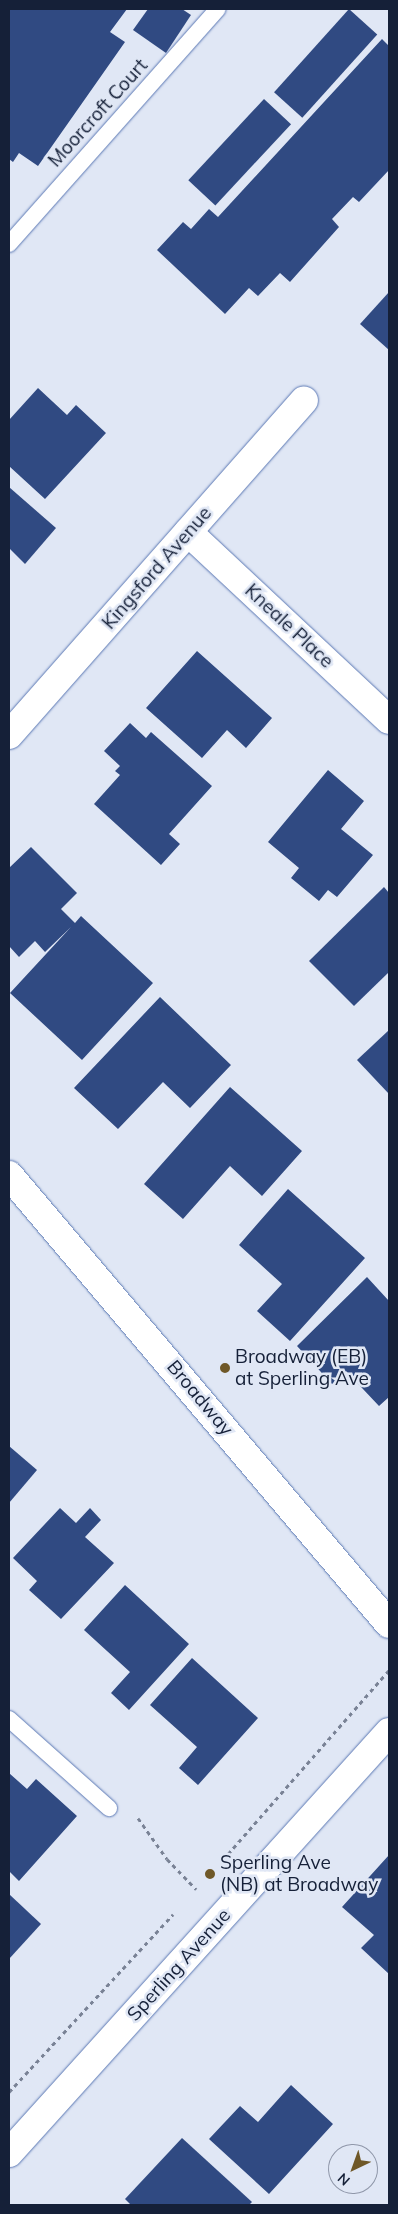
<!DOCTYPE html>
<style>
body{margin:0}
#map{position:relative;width:398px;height:2214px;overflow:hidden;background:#e0e7f5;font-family:Mulish,sans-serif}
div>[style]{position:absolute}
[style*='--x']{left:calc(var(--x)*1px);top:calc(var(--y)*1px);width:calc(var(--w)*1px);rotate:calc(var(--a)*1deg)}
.building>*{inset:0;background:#304a82;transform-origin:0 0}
.path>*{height:3px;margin-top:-1.5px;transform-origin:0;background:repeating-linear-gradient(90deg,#798295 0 4px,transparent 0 8px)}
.roads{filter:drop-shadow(0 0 1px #5b78b4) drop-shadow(0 0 1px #5b78b4)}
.service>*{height:16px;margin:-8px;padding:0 8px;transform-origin:8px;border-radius:8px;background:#fff}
.minor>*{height:28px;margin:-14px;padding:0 14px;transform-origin:14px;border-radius:14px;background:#fff}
.tertiary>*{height:28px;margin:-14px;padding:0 14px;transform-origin:14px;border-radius:14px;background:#fff}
.dots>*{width:14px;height:14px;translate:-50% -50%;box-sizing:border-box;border:2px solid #e0e7f5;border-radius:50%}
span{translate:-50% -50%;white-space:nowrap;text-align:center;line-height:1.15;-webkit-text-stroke:5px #e0e7f5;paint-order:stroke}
.street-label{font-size:19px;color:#152038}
.poi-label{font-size:19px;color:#152038}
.left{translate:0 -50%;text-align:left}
.frame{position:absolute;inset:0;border:10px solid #152038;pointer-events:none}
.north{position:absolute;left:328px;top:2144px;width:50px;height:50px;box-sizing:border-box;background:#e0e7f5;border:1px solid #8f97a9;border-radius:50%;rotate:222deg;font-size:14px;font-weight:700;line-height:20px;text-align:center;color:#152038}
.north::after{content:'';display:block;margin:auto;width:18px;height:22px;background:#6f5828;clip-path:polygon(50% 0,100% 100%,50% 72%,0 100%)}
</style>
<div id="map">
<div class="building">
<i style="clip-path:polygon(9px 9px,127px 9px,110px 32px,125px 42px,38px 166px,19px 153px,13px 162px,9px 159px)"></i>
<i style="clip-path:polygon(148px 9px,182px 9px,191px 15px,166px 53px,133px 30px)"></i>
<i style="left:349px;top:9px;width:38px;height:112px;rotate:42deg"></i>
<i style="clip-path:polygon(382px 39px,389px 46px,389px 170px,359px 202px,353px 197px,332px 219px,339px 227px,290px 282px,280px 273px,258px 296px,249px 288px,225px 314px,157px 250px,183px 222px,191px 229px,209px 209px,218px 217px)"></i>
<i style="left:264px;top:99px;width:37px;height:111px;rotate:43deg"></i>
<i style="clip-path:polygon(389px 292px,389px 350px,360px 324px)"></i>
<i style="clip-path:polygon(38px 388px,67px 415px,76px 405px,106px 433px,45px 499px,9px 466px,9px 420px)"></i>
<i style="clip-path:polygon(9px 487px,56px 528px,25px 564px,9px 548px)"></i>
<i style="clip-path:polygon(197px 651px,272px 718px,246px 748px,227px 730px,202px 758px,146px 708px)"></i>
<i style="clip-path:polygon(130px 723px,146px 738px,151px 732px,212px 786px,169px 834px,180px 844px,161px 865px,94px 804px,120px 775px,115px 771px,120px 766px,104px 751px)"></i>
<i style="clip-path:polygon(328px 770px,364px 801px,341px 829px,373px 855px,337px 897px,328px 890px,319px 901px,291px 878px,299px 868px,268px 842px)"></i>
<i style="clip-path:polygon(31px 847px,77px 893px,61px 909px,75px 923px,81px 916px,153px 983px,82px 1060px,10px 993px,71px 927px,45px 952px,35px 941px,19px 957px,9px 946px,9px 868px)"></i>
<i style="clip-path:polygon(384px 887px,389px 893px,389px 972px,354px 1006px,309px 961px)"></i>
<i style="clip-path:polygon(160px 997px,231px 1065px,190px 1108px,163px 1082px,118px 1129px,74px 1088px)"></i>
<i style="clip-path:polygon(389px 1030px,389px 1094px,357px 1060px)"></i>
<i style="clip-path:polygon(230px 1087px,302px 1151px,262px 1196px,230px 1166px,183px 1219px,144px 1184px)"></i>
<i style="clip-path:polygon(288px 1189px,365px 1258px,290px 1341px,257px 1311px,282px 1284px,239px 1245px)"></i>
<i style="clip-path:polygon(367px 1277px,389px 1301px,389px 1397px,379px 1406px,346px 1371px,332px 1384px,297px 1346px)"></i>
<i style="clip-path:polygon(9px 1446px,37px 1470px,9px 1503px)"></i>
<i style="clip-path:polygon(60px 1508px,76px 1523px,90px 1508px,101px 1520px,85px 1537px,114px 1563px,61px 1619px,29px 1590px,37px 1581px,13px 1558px)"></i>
<i style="clip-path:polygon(125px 1585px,189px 1644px,129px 1710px,111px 1693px,130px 1672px,84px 1630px)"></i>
<i style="clip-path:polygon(192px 1658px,258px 1718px,198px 1785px,179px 1768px,197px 1747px,150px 1705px)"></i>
<i style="clip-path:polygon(9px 1773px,27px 1789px,36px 1779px,77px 1816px,19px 1881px,9px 1871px)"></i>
<i style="clip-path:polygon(389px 1855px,389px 1974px,361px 1948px,374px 1935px,342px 1907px)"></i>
<i style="clip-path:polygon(9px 1894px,41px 1924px,9px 1959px)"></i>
<i style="clip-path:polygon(291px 2085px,333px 2124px,269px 2194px,209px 2139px,240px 2106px,258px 2122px)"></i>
<i style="clip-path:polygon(182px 2138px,252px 2202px,249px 2205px,131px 2205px,125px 2199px)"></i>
</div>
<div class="path">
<i style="--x:138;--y:1818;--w:50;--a:54.7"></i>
<i style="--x:167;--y:1859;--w:42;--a:46"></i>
<i style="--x:228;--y:1854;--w:244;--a:-48.8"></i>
<i style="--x:9;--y:2092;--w:242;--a:-47.3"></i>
</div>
<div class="roads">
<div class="service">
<i style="--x:9;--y:244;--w:314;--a:-48.4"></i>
<i style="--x:9;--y:1719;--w:134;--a:41.7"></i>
</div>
<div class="minor">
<i style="--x:188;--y:532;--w:275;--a:43.1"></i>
<i style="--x:9;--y:735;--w:446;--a:-48.6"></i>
</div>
<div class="tertiary">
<i style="--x:9;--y:1175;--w:588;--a:49.76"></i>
<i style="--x:9;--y:2153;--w:567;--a:-47.93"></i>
</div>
</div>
<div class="dots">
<i style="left:225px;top:1368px;background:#6f5828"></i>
<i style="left:210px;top:1874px;background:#6f5828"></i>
</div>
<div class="street-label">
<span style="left:98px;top:113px;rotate:-48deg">Moorcroft Court</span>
<span style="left:157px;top:568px;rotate:-49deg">Kingsford Avenue</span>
<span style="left:289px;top:626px;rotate:43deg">Kneale Place</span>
<span style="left:200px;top:1398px;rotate:50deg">Broadway</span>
<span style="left:179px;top:1965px;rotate:-48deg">Sperling Avenue</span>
</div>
<div class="poi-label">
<span class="left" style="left:235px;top:1368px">Broadway (EB)<br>at Sperling Ave</span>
<span class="left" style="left:220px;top:1874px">Sperling Ave<br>(NB) at Broadway</span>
</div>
<div class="frame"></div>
<div class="north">N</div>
</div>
